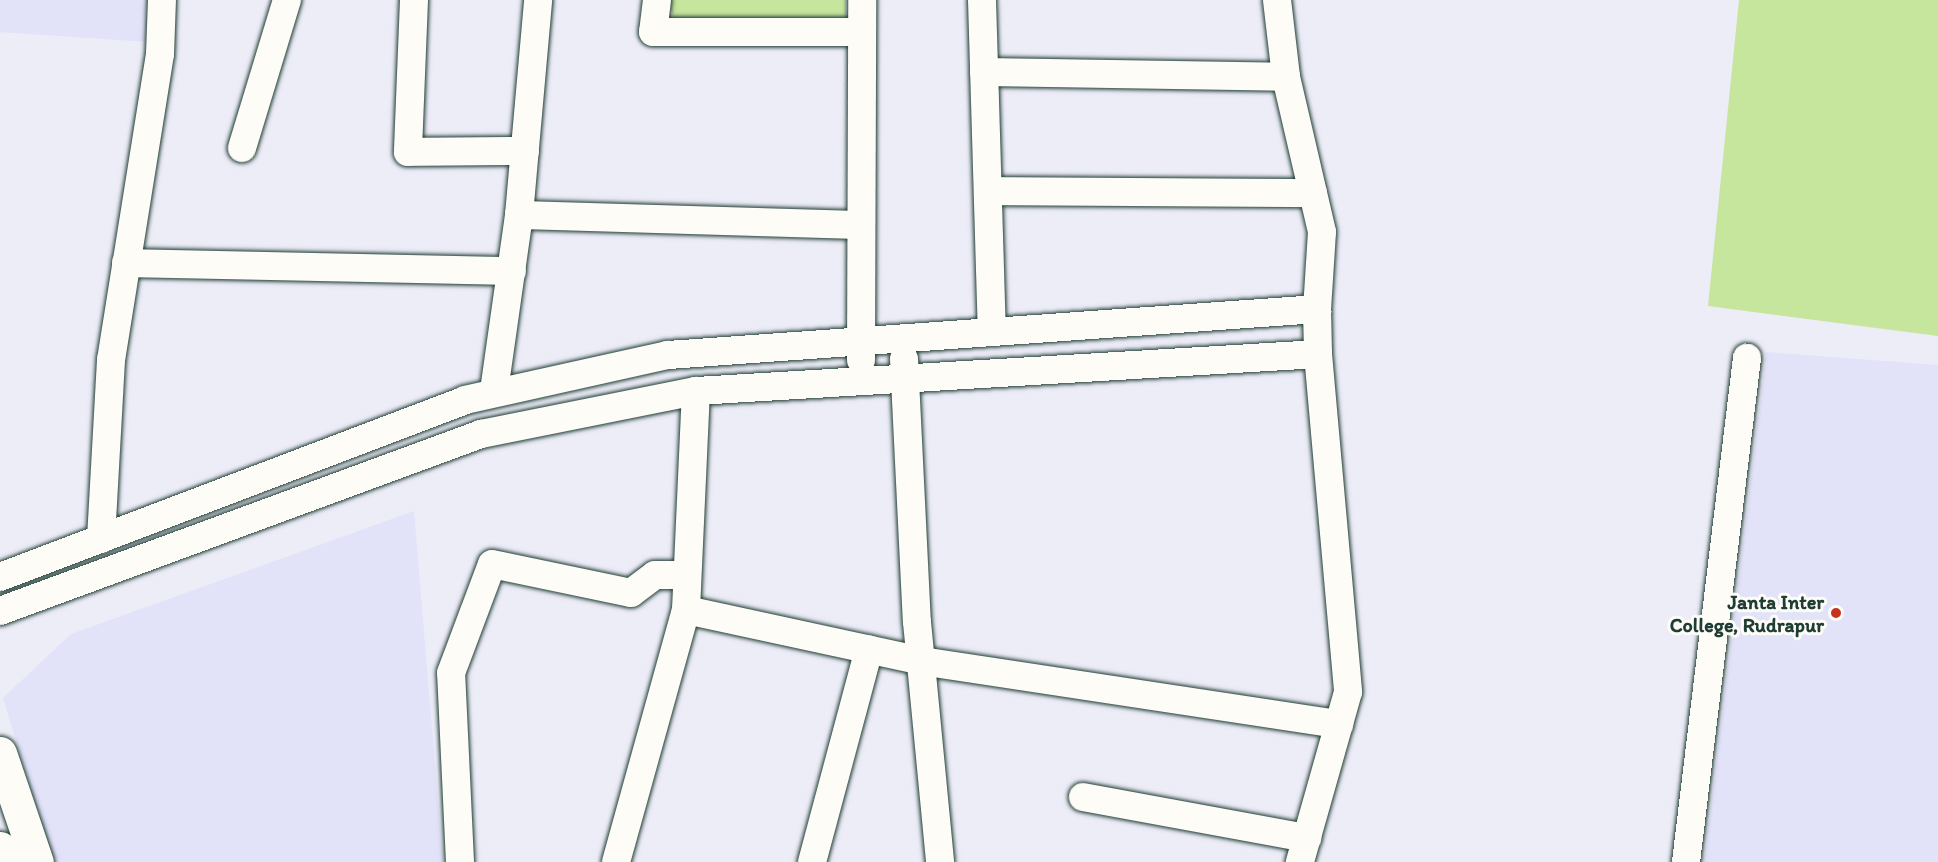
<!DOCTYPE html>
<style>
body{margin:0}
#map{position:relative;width:1938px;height:862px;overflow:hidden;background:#ededf8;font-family:Itim,sans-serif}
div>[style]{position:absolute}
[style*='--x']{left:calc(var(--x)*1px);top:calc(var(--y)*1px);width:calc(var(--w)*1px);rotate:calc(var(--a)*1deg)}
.built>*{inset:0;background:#e2e2f9}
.green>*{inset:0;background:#c6e59d}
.roads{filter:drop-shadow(0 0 2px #1f3d34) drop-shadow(0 0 2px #1f3d34)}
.street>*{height:28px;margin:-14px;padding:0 14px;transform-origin:14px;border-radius:14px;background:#fdfcf7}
.secondary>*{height:33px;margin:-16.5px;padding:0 16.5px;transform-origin:16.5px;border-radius:16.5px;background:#fdfcf7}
.dots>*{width:16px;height:16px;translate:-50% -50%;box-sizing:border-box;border:3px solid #fdfcf7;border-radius:50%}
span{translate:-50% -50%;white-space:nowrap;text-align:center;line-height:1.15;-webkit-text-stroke:6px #fdfcf7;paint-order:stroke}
.poi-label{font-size:20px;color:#1f3d34;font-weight:700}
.right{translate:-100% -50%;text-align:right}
</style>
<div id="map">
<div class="built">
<i style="clip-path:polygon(0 0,153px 0,150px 42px,0 32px)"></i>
<i style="clip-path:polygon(1766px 352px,1938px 365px,1938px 862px,1704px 862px)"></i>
<i style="clip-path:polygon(414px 511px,443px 862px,53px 862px,3px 698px,71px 634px)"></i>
</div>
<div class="green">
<i style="clip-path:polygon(669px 0,846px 0,846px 27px,674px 20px)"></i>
<i style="clip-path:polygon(1739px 0,1938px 0,1938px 336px,1708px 306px)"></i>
</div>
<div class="roads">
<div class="street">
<i style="--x:414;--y:0;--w:152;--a:92.3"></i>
<i style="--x:408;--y:152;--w:117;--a:-0.5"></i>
<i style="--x:657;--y:0;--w:32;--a:97"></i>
<i style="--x:653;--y:32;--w:209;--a:0"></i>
<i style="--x:982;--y:0;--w:330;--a:88.3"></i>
<i style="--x:1277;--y:0;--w:78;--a:83.3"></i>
<i style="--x:1286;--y:77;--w:159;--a:76.9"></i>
<i style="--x:1322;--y:232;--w:77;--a:93.7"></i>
<i style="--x:1317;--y:309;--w:45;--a:88.7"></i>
<i style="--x:1318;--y:354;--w:339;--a:84.9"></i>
<i style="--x:1348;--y:692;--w:177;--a:105.8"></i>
<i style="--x:984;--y:72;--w:302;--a:0.9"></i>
<i style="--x:242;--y:148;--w:155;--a:-73.1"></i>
<i style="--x:988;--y:191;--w:325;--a:0.4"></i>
<i style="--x:519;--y:215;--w:342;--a:1.7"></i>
<i style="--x:126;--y:263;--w:386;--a:1.2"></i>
<i style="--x:904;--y:359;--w:263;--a:87.2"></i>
<i style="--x:917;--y:622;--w:241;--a:84.5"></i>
<i style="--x:861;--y:360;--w:360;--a:-89.8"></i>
<i style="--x:494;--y:391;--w:178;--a:-81.9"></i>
<i style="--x:519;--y:215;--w:216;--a:-84.9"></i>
<i style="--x:101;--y:539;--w:179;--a:-86.8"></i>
<i style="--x:111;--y:360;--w:310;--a:-80.9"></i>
<i style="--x:160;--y:54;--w:54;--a:-87.9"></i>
<i style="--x:0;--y:577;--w:498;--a:-20.8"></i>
<i style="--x:465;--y:400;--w:208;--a:-12.5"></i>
<i style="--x:668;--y:355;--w:651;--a:-4.05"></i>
<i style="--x:686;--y:610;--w:240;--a:12.2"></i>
<i style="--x:921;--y:661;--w:423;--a:8.6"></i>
<i style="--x:0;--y:611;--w:513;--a:-20.2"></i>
<i style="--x:481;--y:434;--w:219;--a:-11.3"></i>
<i style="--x:696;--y:391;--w:623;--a:-3.4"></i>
<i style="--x:1083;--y:797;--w:228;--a:10.4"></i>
<i style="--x:460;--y:862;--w:189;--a:-92.7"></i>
<i style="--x:451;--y:673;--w:116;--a:-69.4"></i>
<i style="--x:492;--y:564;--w:142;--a:11.8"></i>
<i style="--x:631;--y:593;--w:30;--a:-37"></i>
<i style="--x:655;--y:575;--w:32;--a:0"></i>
<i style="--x:616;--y:862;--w:262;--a:-74.5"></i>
<i style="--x:686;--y:610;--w:219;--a:-87.4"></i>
<i style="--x:812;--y:862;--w:220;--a:-75"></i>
<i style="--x:1686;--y:862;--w:508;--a:-83.1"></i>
</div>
<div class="secondary">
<i style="--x:0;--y:753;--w:115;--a:71.3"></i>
<i style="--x:0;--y:848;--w:15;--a:70"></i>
</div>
</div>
<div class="dots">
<i style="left:1836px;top:613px;background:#c8321e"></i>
</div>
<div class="poi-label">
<span class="right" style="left:1824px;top:614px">Janta Inter<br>College, Rudrapur</span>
</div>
</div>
